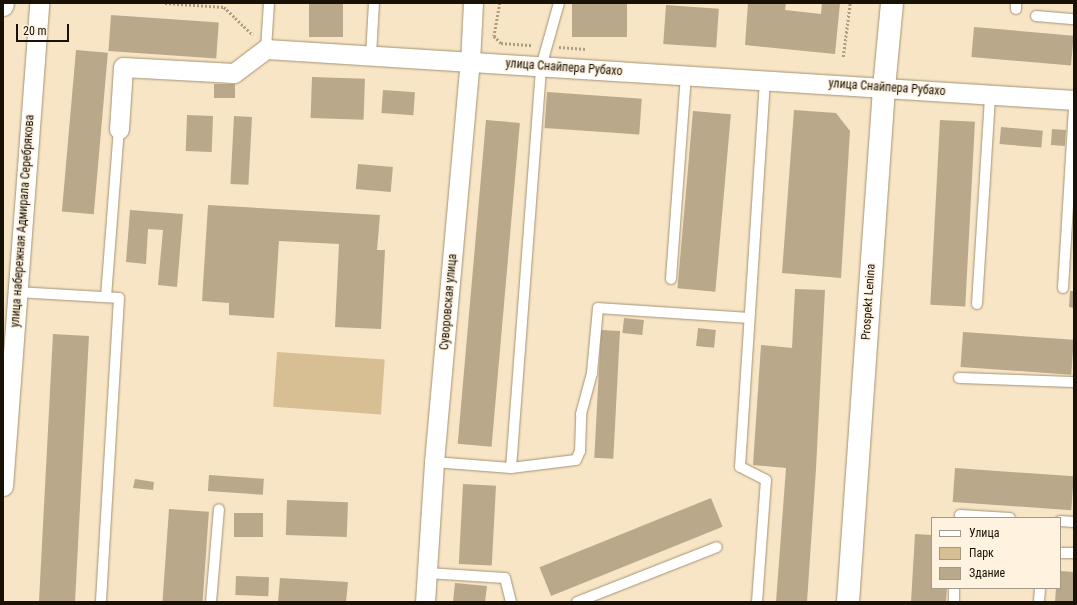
<!DOCTYPE html>
<meta charset="utf-8">
<style>
body{margin:0}
#map{position:relative;width:1077px;height:605px;overflow:hidden;background:#f8e5c5;font-family:"Roboto Condensed",sans-serif}
div>[style]{position:absolute}
[style*='--x']{left:calc(var(--x)*1px);top:calc(var(--y)*1px);width:calc(var(--w)*1px);rotate:calc(var(--a)*1deg)}
.green>*{inset:0;background:#d8bf93;transform-origin:0 0}
.building>*{inset:0;background:#baa88a;transform-origin:0 0}
.path>*{height:2.5px;margin-top:-1.25px;transform-origin:0;background:repeating-linear-gradient(90deg,#ac9e85 0 2px,transparent 0 4px)}
.roads{filter:drop-shadow(0 0 1px #a39274) drop-shadow(0 0 1px #a39274)}
.lane>*{height:10px;margin:-5px;padding:0 5px;transform-origin:5px;border-radius:5px;background:#fff}
.street>*{height:19px;margin:-9.5px;padding:0 9.5px;transform-origin:9.5px;border-radius:9.5px;background:#fff}
.secondary>*{height:22px;margin:-11px;padding:0 11px;transform-origin:11px;border-radius:11px;background:#fff}
span{translate:-50% -50%;white-space:nowrap;text-align:center;line-height:1.15;-webkit-text-stroke:3px #fff3e0;paint-order:stroke}
.street-label{font-size:12px;color:#171106}
.frame{position:absolute;inset:0;border:4px solid #171106;pointer-events:none}
.legend{position:absolute;left:931px;top:517px;width:130px;height:72px;box-sizing:border-box;background:#fff3e0;border:1px solid #a29989;margin:0;padding:5px 7px;list-style:none;font-size:12px;color:#171106}
.legend li{display:flex;align-items:center;gap:8px;height:20px}
.legend b{width:20px;border:1px solid #a29989}
.scale{position:absolute;left:16px;top:24px;width:53px;height:18px;box-sizing:border-box;border:2px solid #171106;border-top:0;padding-left:5px;font-size:12px;line-height:14px;white-space:nowrap;color:#171106;-webkit-text-stroke:3px #fff3e0;paint-order:stroke}
</style>
<div id="map">
<div class="green">
<i style="left:277px;top:352px;width:108px;height:55px;rotate:4deg"></i>
</div>
<div class="building">
<i style="left:309px;top:3px;width:34px;height:34px"></i>
<i style="left:572px;top:3px;width:55px;height:34px"></i>
<i style="clip-path:polygon(748px 3px,786px 3px,785px 10px,821px 14px,822px 3px,840px 3px,835px 54px,745px 45px)"></i>
<i style="left:666px;top:5px;width:53px;height:39px;rotate:4deg"></i>
<i style="left:111px;top:15px;width:108px;height:36px;rotate:4deg"></i>
<i style="left:974px;top:27px;width:100px;height:30px;rotate:5deg"></i>
<i style="left:76px;top:50px;width:32px;height:162px;rotate:5deg"></i>
<i style="left:312px;top:77px;width:53px;height:41px;rotate:2deg"></i>
<i style="left:214px;top:84px;width:21px;height:14px"></i>
<i style="left:383px;top:90px;width:32px;height:23px;rotate:4deg"></i>
<i style="left:547px;top:92px;width:95px;height:36px;rotate:4deg"></i>
<i style="clip-path:polygon(794px 110px,836px 113px,850px 131px,841px 278px,782px 273px)"></i>
<i style="left:693px;top:111px;width:38px;height:178px;rotate:5deg"></i>
<i style="left:187px;top:115px;width:26px;height:36px;rotate:2deg"></i>
<i style="left:234px;top:116px;width:18px;height:68px;rotate:3deg"></i>
<i style="left:486px;top:120px;width:34px;height:325px;rotate:5deg"></i>
<i style="left:940px;top:120px;width:35px;height:185px;rotate:3deg"></i>
<i style="left:1001px;top:127px;width:42px;height:17px;rotate:5deg"></i>
<i style="left:1052px;top:129px;width:14px;height:16px;rotate:4deg"></i>
<i style="left:358px;top:164px;width:35px;height:25px;rotate:5deg"></i>
<i style="clip-path:polygon(208px 205px,380px 215px,377px 250px,385px 250px,381px 329px,335px 327px,339px 244px,279px 241px,274px 318px,229px 315px,229px 303px,202px 301px)"></i>
<i style="clip-path:polygon(130px 210px,183px 214px,177px 287px,158px 285px,163px 230px,148px 229px,146px 264px,126px 262px)"></i>
<i style="clip-path:polygon(795px 289px,825px 290px,816px 469px,807px 602px,776px 602px,786px 468px,753px 465px,761px 345px,792px 348px)"></i>
<i style="clip-path:polygon(1070px 291px,1074px 291px,1074px 308px,1069px 307px)"></i>
<i style="left:624px;top:318px;width:20px;height:15px;rotate:6deg"></i>
<i style="left:698px;top:328px;width:18px;height:18px;rotate:6deg"></i>
<i style="left:601px;top:330px;width:19px;height:128px;rotate:3deg"></i>
<i style="left:963px;top:332px;width:111px;height:35px;rotate:4deg"></i>
<i style="left:53px;top:334px;width:36px;height:268px;rotate:3deg"></i>
<i style="left:955px;top:468px;width:119px;height:34px;rotate:4deg"></i>
<i style="left:209px;top:475px;width:55px;height:16px;rotate:4deg"></i>
<i style="clip-path:polygon(135px 479px,154px 482px,153px 490px,133px 488px)"></i>
<i style="left:463px;top:484px;width:33px;height:80px;rotate:3deg"></i>
<i style="left:711px;top:498px;width:31px;height:185px;rotate:68deg"></i>
<i style="left:287px;top:500px;width:61px;height:35px;rotate:2deg"></i>
<i style="left:169px;top:509px;width:40px;height:93px;rotate:4deg"></i>
<i style="left:234px;top:513px;width:29px;height:24px"></i>
<i style="clip-path:polygon(915px 534px,932px 535px,932px 588px,947px 588px,946px 602px,911px 602px)"></i>
<i style="clip-path:polygon(1060px 571px,1074px 572px,1074px 602px,1055px 602px,1056px 588px,1060px 588px)"></i>
<i style="left:236px;top:576px;width:33px;height:19px;rotate:2deg"></i>
<i style="clip-path:polygon(280px 578px,348px 582px,346px 602px,278px 602px)"></i>
<i style="clip-path:polygon(455px 583px,487px 586px,485px 602px,453px 602px)"></i>
</div>
<div class="path">
<i style="--x:165;--y:3;--w:59;--a:3.9"></i>
<i style="--x:224;--y:7;--w:40;--a:44"></i>
<i style="--x:500;--y:3;--w:34;--a:100"></i>
<i style="--x:494;--y:36;--w:10;--a:45"></i>
<i style="--x:501;--y:43;--w:31;--a:4"></i>
<i style="--x:559;--y:47;--w:27;--a:4"></i>
<i style="--x:843;--y:57;--w:54;--a:-82.6"></i>
</div>
<div class="roads">
<div class="lane">
<i style="--x:1016;--y:9;--w:6;--a:-90"></i>
<i style="--x:1036;--y:16;--w:38;--a:5"></i>
<i style="--x:266;--y:49;--w:46;--a:-86.3"></i>
<i style="--x:371;--y:56;--w:53;--a:-86.8"></i>
<i style="--x:671;--y:279;--w:204;--a:-85.8"></i>
<i style="--x:1063;--y:288;--w:179;--a:-86.5"></i>
<i style="--x:17;--y:292;--w:102;--a:3.4"></i>
<i style="--x:119;--y:298;--w:305;--a:93.4"></i>
<i style="--x:106;--y:297;--w:169;--a:-85.6"></i>
<i style="--x:977;--y:304;--w:209;--a:-86.4"></i>
<i style="--x:959;--y:378;--w:115;--a:2"></i>
<i style="--x:434;--y:462;--w:77;--a:4.5"></i>
<i style="--x:511;--y:468;--w:402;--a:-85.7"></i>
<i style="--x:541;--y:67;--w:66;--a:-74.3"></i>
<i style="--x:511;--y:468;--w:65;--a:-7"></i>
<i style="--x:576;--y:460;--w:10;--a:-66"></i>
<i style="--x:580;--y:451;--w:37;--a:-88"></i>
<i style="--x:581;--y:414;--w:42;--a:-75"></i>
<i style="--x:592;--y:373;--w:65;--a:-84.7"></i>
<i style="--x:598;--y:308;--w:151;--a:3.8"></i>
<i style="--x:960;--y:515;--w:50;--a:3.4"></i>
<i style="--x:1060;--y:521;--w:14;--a:4"></i>
<i style="--x:1060;--y:553;--w:14;--a:0"></i>
<i style="--x:427;--y:573;--w:78;--a:3.7"></i>
<i style="--x:505;--y:578;--w:25;--a:76"></i>
<i style="--x:211;--y:602;--w:93;--a:-85.1"></i>
<i style="--x:577;--y:602;--w:150;--a:-21.4"></i>
<i style="--x:757;--y:602;--w:122;--a:-85.8"></i>
<i style="--x:766;--y:480;--w:29;--a:-153"></i>
<i style="--x:740;--y:467;--w:387;--a:-86.3"></i>
<i style="--x:954;--y:602;--w:14;--a:-90"></i>
<i style="--x:1039;--y:602;--w:14;--a:-86"></i>
</div>
<div class="street">
<i style="--x:3;--y:6;--w:3;--a:-72"></i>
<i style="--x:119;--y:129;--w:62;--a:-86.3"></i>
<i style="--x:123;--y:67;--w:111;--a:3.1"></i>
<i style="--x:234;--y:73;--w:40;--a:-37"></i>
<i style="--x:266;--y:49;--w:810;--a:3.61"></i>
<i style="--x:3;--y:486;--w:484;--a:-85.7"></i>
<i style="--x:425;--y:602;--w:140;--a:-86.3"></i>
<i style="--x:434;--y:462;--w:402;--a:-84.9"></i>
<i style="--x:470;--y:62;--w:59;--a:-87.1"></i>
</div>
<div class="secondary">
<i style="--x:848;--y:602;--w:515;--a:-85.99"></i>
<i style="--x:884;--y:88;--w:85;--a:-84.6"></i>
</div>
</div>
<div class="street-label">
<span style="left:564px;top:68px;rotate:4deg">улица Снайпера Рубахо</span>
<span style="left:887px;top:88px;rotate:4deg">улица Снайпера Рубахо</span>
<span style="left:23px;top:221px;rotate:-86deg">улица набережная Адмирала Серебрякова</span>
<span style="left:449px;top:302px;rotate:-85deg">Суворовская улица</span>
<span style="left:869px;top:302px;rotate:-86deg">Prospekt Lenina</span>
</div>
<div class="frame"></div>
<ul class="legend">
<li><b style="height:5px;background:#fff"></b>Улица</li>
<li><b style="height:11px;background:#d8bf93"></b>Парк</li>
<li><b style="height:11px;background:#baa88a"></b>Здание</li>
</ul>
<div class="scale">20 m</div>
</div>
